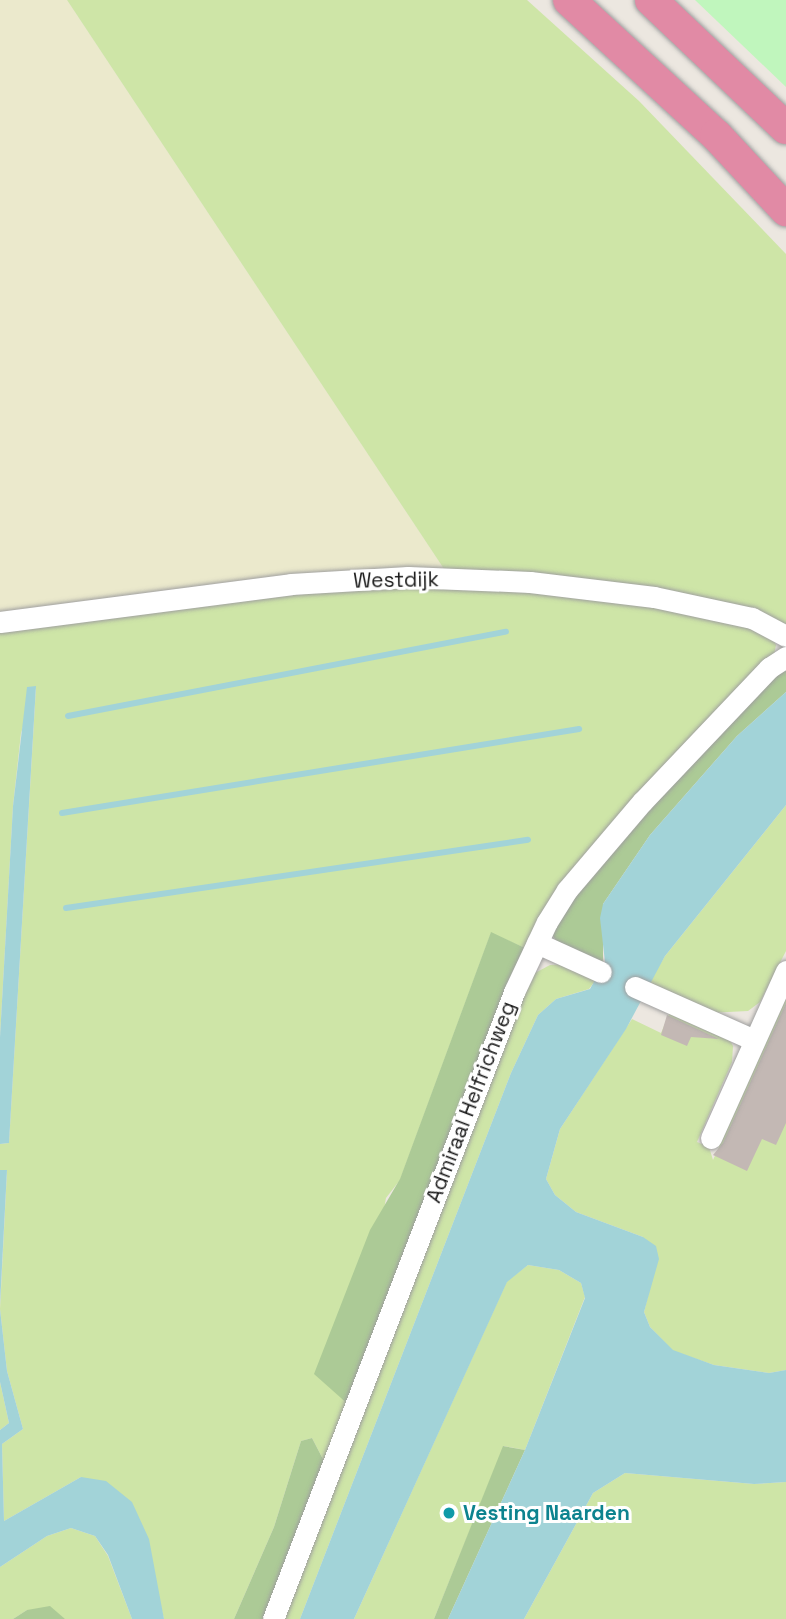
<!DOCTYPE html>
<style>
body{margin:0}
#map{position:relative;width:786px;height:1619px;overflow:hidden;background:#ece7e0;font-family:"Space Grotesk",sans-serif}
div>[style]{position:absolute}
[style*='--x']{left:calc(var(--x)*1px);top:calc(var(--y)*1px);width:calc(var(--w)*1px);rotate:calc(var(--a)*1deg)}
.farmland>*{inset:0;background:#ebe9cc}
.grass>*{inset:0;background:#cee5a7}
.forest>*{inset:0;background:#acca96}
.park>*{inset:0;background:#c0f6bd}
.water>*{inset:0;background:#a2d3d8}
.stream>*{height:6px;margin:-3px;padding:0 3px;transform-origin:3px;border-radius:3px;background:#a2d3d8}
.building>*{inset:0;background:#c3b8b4}
.roads{filter:drop-shadow(0 0 2px #9f9f9f) drop-shadow(0 0 2px #9f9f9f)}
.minor>*{height:21px;margin:-10.5px;padding:0 10.5px;transform-origin:10.5px;border-radius:10.5px;background:#fff}
.highway>*{height:32px;margin:-16px;padding:0 16px;transform-origin:16px;border-radius:16px;background:#e18aa5}
.dots>*{width:19px;height:19px;translate:-50% -50%;box-sizing:border-box;border:4px solid #fff;border-radius:50%}
span{translate:-50% -50%;white-space:nowrap;text-align:center;line-height:1.15;-webkit-text-stroke:6px #fff;paint-order:stroke}
.street-label{font-size:21px;color:#1b1b1b}
.culture-label{font-size:21px;color:#0d838f;font-weight:700}
.left{translate:0 -50%;text-align:left}
</style>
<div id="map">
<div class="farmland">
<i style="clip-path:polygon(0 0,67px 0,446px 572px,223px 583px,0 612px)"></i>
</div>
<div class="grass">
<i style="clip-path:polygon(67px 0,527px 0,639px 101px,786px 254px,786px 628px,446px 572px)"></i>
<i style="clip-path:polygon(415px 582px,534px 590px,655px 605px,770px 633px,776px 645px,774px 655px,527px 949px,491px 933px,400px 1180px,386px 1198px,350px 1406px,327px 1467px,312px 1438px,301px 1441px,274px 1527px,234px 1619px,164px 1619px,157px 1591px,81px 1477px,4px 1521px,2px 1444px,23px 1429px,7px 1371px,0 1309px,7px 1171px,0 1170px,0 1144px,9px 1143px,36px 687px,21px 733px,13px 806px,0 1037px,0 627px)"></i>
<i style="clip-path:polygon(786px 805px,786px 951px,760px 1002px,748px 1011px,708px 1013px,647px 986px,665px 956px)"></i>
<i style="clip-path:polygon(570px 964px,598px 977px,589px 989px,556px 999px,538px 1015px,511px 1073px,300px 1619px,278px 1619px,521px 989px,535px 973px,550px 965px)"></i>
<i style="clip-path:polygon(786px 999px,786px 1370px,769px 1373px,714px 1365px,673px 1351px,650px 1327px,644px 1312px,649px 1292px,643px 1237px,576px 1212px,555px 1195px,546px 1179px,560px 1129px,632px 1019px,661px 1033px,670px 1012px,728px 1037px,733px 1046px,732px 1062px,697px 1142px,709px 1147px,713px 1160px)"></i>
<i style="clip-path:polygon(528px 1265px,559px 1270px,581px 1283px,585px 1297px,525px 1450px,504px 1446px,434px 1619px,354px 1619px,507px 1281px)"></i>
<i style="clip-path:polygon(0 1382px,9px 1423px,0 1430px)"></i>
<i style="clip-path:polygon(625px 1473px,754px 1484px,786px 1482px,786px 1619px,524px 1619px,593px 1493px)"></i>
<i style="clip-path:polygon(71px 1528px,95px 1536px,108px 1556px,132px 1619px,65px 1619px,27px 1610px,13px 1619px,0 1619px,0 1567px,47px 1536px)"></i>
</div>
<div class="forest">
<i style="clip-path:polygon(786px 665px,786px 692px,737px 736px,650px 835px,603px 904px,603px 967px,561px 948px,553px 936px,554px 923px,639px 816px)"></i>
<i style="clip-path:polygon(491px 932px,527px 949px,350px 1406px,314px 1374px,370px 1230px,400px 1179px)"></i>
<i style="clip-path:polygon(312px 1438px,327px 1467px,265px 1619px,234px 1619px,274px 1527px,301px 1441px)"></i>
<i style="clip-path:polygon(503px 1446px,525px 1450px,448px 1619px,434px 1619px)"></i>
<i style="clip-path:polygon(50px 1606px,65px 1619px,13px 1619px,27px 1610px)"></i>
</div>
<div class="park">
<i style="clip-path:polygon(695px 0,786px 0,786px 87px)"></i>
</div>
<div class="water">
<i style="clip-path:polygon(36px 686px,9px 1143px,0 1144px,0 1037px,13px 806px,27px 687px)"></i>
<i style="clip-path:polygon(786px 692px,786px 805px,665px 956px,626px 1029px,560px 1129px,546px 1179px,555px 1195px,576px 1212px,643px 1237px,656px 1246px,659px 1259px,644px 1312px,650px 1327px,673px 1350px,714px 1365px,769px 1373px,786px 1370px,786px 1482px,754px 1484px,625px 1473px,593px 1493px,524px 1619px,448px 1619px,525px 1450px,585px 1298px,581px 1283px,559px 1270px,528px 1265px,507px 1282px,354px 1619px,300px 1619px,511px 1073px,538px 1015px,556px 999px,590px 989px,605px 962px,600px 918px,603px 904px,650px 835px,737px 736px)"></i>
<i style="clip-path:polygon(0 1170px,7px 1170px,0 1305px)"></i>
<i style="clip-path:polygon(0 1309px,7px 1371px,23px 1429px,2px 1444px,4px 1521px,81px 1477px,106px 1481px,132px 1502px,149px 1539px,164px 1619px,132px 1619px,108px 1555px,95px 1536px,71px 1528px,47px 1536px,0 1567px,0 1430px,9px 1423px,0 1382px)"></i>
</div>
<div class="stream">
<i style="--x:68;--y:716;--w:446;--a:-10.9"></i>
<i style="--x:62;--y:813;--w:524;--a:-9.23"></i>
<i style="--x:66;--y:908;--w:467;--a:-8.4"></i>
</div>
<div class="building">
<i style="clip-path:polygon(786px 1003px,786px 1123px,776px 1145px,762px 1139px,747px 1171px,713px 1155px,723px 1143px)"></i>
<i style="clip-path:polygon(667px 1015px,719px 1039px,691px 1037px,687px 1046px,661px 1035px)"></i>
</div>
<div class="roads">
<div class="minor">
<i style="--x:0;--y:622;--w:293;--a:-7.4"></i>
<i style="--x:291;--y:584;--w:117;--a:-3.4"></i>
<i style="--x:408;--y:577;--w:122;--a:2.3"></i>
<i style="--x:530;--y:582;--w:125;--a:6.9"></i>
<i style="--x:654;--y:597;--w:100;--a:12.1"></i>
<i style="--x:752;--y:618;--w:38;--a:28"></i>
<i style="--x:537;--y:943;--w:70;--a:24.4"></i>
<i style="--x:635;--y:987;--w:130;--a:24"></i>
<i style="--x:711;--y:1138;--w:183;--a:-65.8"></i>
<i style="--x:273;--y:1619;--w:672;--a:-68.97"></i>
<i style="--x:514;--y:992;--w:77;--a:-64.8"></i>
<i style="--x:547;--y:922;--w:38;--a:-58"></i>
<i style="--x:567;--y:890;--w:116;--a:-49.6"></i>
<i style="--x:642;--y:802;--w:185;--a:-46.5"></i>
<i style="--x:769;--y:668;--w:20;--a:-33"></i>
</div>
<div class="highway">
<i style="--x:569;--y:0;--w:200;--a:42.6"></i>
<i style="--x:716;--y:135;--w:103;--a:47"></i>
<i style="--x:651;--y:0;--w:186;--a:43.5"></i>
</div>
</div>
<div class="dots">
<i style="left:449px;top:1513px;background:#0f9aa8"></i>
</div>
<div class="street-label">
<span style="left:396px;top:580px;rotate:-1deg">Westdijk</span>
<span style="left:471px;top:1102px;rotate:-69deg">Admiraal Helfrichweg</span>
</div>
<div class="culture-label">
<span class="left" style="left:463px;top:1513px">Vesting Naarden</span>
</div>
</div>
